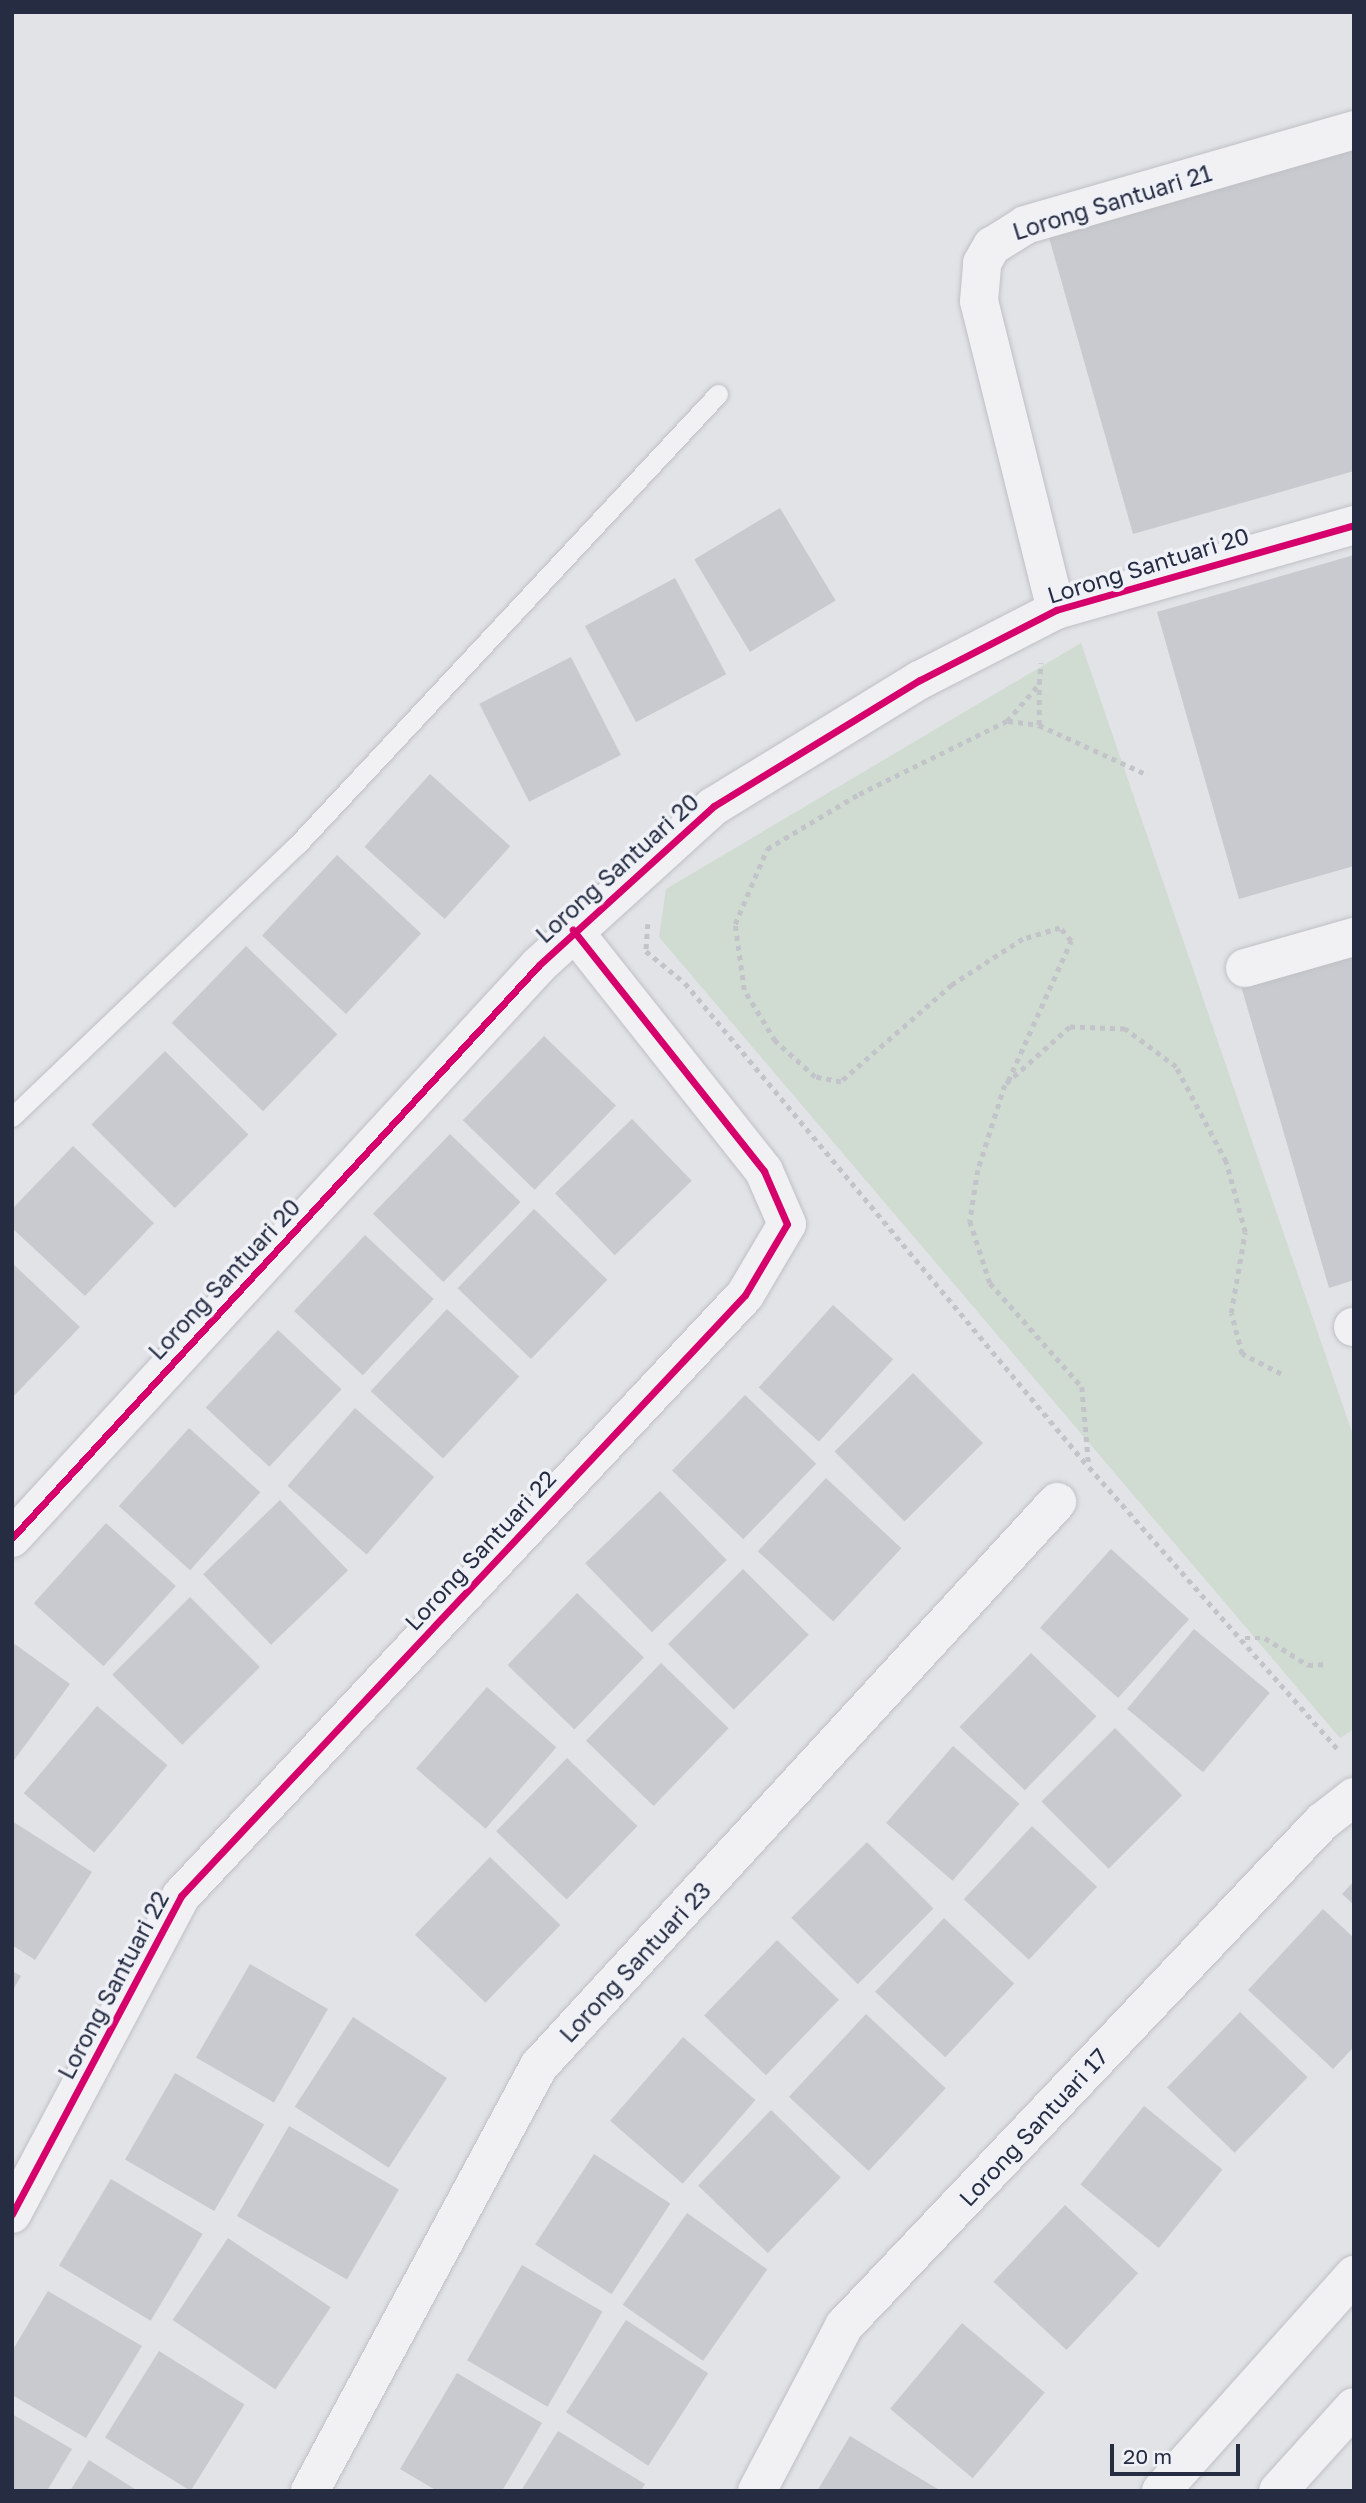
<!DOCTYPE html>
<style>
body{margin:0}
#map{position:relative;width:1366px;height:2503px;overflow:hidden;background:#e2e3e7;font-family:"Golos Text",sans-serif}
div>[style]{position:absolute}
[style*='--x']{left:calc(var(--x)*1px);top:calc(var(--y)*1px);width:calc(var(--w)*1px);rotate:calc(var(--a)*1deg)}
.green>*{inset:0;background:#d0dbd1}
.building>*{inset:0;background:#c9cacf;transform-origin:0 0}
.path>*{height:4.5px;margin-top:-2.25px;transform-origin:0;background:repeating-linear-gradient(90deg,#c3c4ca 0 5px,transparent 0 10px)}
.roads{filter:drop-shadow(0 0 2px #bfc0c5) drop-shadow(0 0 2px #bfc0c5)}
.lane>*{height:19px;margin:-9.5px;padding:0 9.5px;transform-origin:9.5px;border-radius:9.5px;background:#f1f1f4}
.street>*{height:38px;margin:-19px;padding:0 19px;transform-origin:19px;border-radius:19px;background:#f1f1f4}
.cycleway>*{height:7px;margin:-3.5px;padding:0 3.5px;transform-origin:3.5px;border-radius:3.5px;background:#d6006c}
span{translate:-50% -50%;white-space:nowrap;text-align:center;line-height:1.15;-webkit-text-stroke:7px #eff1f7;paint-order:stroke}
.street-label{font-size:23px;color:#262d43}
.frame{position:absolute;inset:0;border:14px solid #262d43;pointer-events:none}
.scale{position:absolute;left:1110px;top:2444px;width:130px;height:32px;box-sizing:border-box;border:4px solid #262d43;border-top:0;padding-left:9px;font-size:21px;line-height:24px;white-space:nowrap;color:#262d43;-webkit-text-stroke:5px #eff1f7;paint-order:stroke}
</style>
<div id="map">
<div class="green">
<i style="clip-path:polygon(1081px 643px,1354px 1438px,1354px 1729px,1340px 1738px,659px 937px,666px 889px)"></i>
</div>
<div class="building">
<i style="clip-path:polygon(1354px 147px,1354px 471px,1133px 534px,1048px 234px)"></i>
<i style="left:780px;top:508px;width:108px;height:100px;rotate:59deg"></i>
<i style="clip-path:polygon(1354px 555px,1354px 866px,1239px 899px,1157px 612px)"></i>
<i style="left:675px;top:578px;width:109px;height:102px;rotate:62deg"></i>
<i style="left:571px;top:657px;width:110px;height:103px;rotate:63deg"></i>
<i style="left:430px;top:774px;width:108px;height:98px;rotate:42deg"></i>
<i style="left:337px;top:855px;width:115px;height:110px;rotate:43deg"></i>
<i style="left:246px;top:946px;width:127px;height:107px;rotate:44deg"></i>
<i style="clip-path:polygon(1354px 952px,1354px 1280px,1329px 1288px,1241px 986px)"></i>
<i style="left:544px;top:1036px;width:100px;height:117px;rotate:44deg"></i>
<i style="left:165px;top:1051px;width:118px;height:104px;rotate:45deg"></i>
<i style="left:632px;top:1119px;width:86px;height:107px;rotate:46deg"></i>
<i style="left:450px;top:1134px;width:98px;height:111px;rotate:44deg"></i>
<i style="clip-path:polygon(73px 1146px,154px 1223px,85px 1296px,12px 1228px,12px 1209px)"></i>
<i style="left:534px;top:1209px;width:102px;height:110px;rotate:44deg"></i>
<i style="left:365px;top:1235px;width:94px;height:104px;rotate:43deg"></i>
<i style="clip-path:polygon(12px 1263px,80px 1327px,12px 1398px)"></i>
<i style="left:833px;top:1305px;width:81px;height:111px;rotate:42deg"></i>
<i style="left:447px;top:1309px;width:99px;height:112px;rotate:43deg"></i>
<i style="left:278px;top:1330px;width:87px;height:106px;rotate:43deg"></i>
<i style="left:913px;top:1373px;width:99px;height:111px;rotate:45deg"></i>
<i style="left:745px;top:1395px;width:99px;height:105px;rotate:44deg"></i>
<i style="left:355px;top:1408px;width:105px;height:103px;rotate:41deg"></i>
<i style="left:189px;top:1428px;width:96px;height:105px;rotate:42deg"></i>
<i style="left:826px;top:1478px;width:103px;height:100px;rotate:43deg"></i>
<i style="left:660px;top:1491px;width:96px;height:104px;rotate:46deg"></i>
<i style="left:280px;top:1500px;width:98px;height:107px;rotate:46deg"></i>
<i style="left:106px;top:1523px;width:94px;height:108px;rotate:42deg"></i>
<i style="left:1111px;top:1549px;width:105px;height:106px;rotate:42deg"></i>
<i style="left:743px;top:1569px;width:93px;height:106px;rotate:45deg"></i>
<i style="left:577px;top:1593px;width:93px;height:100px;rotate:44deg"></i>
<i style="left:190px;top:1597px;width:99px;height:110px;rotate:45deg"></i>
<i style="left:1194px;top:1629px;width:99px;height:104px;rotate:40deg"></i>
<i style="clip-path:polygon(12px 1642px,70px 1684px,12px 1763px)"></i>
<i style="left:1031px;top:1653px;width:91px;height:103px;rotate:44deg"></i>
<i style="left:661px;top:1663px;width:94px;height:108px;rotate:44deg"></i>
<i style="left:487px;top:1687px;width:92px;height:108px;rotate:41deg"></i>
<i style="left:97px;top:1706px;width:92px;height:114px;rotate:40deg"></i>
<i style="left:1115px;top:1728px;width:95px;height:104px;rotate:45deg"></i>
<i style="left:953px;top:1746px;width:88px;height:102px;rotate:41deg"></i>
<i style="left:567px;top:1758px;width:98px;height:102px;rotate:44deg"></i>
<i style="clip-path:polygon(12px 1821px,92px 1872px,35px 1960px,12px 1945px)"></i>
<i style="left:1032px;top:1826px;width:89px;height:100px;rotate:43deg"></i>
<i style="left:867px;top:1842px;width:94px;height:107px;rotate:45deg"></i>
<i style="left:490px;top:1857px;width:98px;height:108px;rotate:44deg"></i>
<i style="clip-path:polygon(1354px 1881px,1354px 1905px,1342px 1894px)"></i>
<i style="clip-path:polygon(1323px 1909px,1354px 1938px,1354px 2047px,1333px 2069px,1248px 1990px)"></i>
<i style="left:944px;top:1918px;width:96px;height:101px;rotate:43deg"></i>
<i style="left:777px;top:1940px;width:86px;height:105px;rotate:44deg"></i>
<i style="left:250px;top:1964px;width:90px;height:108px;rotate:30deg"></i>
<i style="clip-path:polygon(12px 1971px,21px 1976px,12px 1992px)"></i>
<i style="left:1240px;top:2012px;width:94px;height:105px;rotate:44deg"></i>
<i style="left:866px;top:2014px;width:109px;height:113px;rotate:43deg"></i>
<i style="left:353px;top:2017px;width:112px;height:107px;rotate:33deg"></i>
<i style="left:683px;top:2037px;width:96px;height:111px;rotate:41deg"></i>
<i style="left:175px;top:2073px;width:103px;height:100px;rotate:30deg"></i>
<i style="left:1144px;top:2106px;width:101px;height:101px;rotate:39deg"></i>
<i style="left:771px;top:2110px;width:97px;height:105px;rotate:44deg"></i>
<i style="left:289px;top:2126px;width:127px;height:104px;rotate:30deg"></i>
<i style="left:594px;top:2154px;width:91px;height:108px;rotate:33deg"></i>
<i style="left:111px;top:2179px;width:107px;height:101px;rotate:31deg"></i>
<i style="left:1065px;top:2205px;width:100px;height:105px;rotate:43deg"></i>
<i style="left:687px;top:2213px;width:98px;height:112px;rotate:35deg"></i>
<i style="left:228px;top:2238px;width:124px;height:99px;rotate:34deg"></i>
<i style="left:522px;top:2265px;width:93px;height:110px;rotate:30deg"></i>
<i style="clip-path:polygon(48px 2291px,142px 2346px,86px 2438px,12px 2395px,12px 2351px)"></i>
<i style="left:626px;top:2320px;width:98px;height:110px;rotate:33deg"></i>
<i style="left:962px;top:2323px;width:108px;height:112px;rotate:40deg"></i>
<i style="left:159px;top:2351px;width:101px;height:102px;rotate:32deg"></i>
<i style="clip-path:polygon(457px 2373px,542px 2423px,502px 2491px,437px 2491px,400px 2469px)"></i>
<i style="clip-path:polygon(12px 2414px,72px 2449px,47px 2491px,12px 2491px)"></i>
<i style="clip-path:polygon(558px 2431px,645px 2484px,641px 2491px,521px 2491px)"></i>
<i style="clip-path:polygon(850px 2436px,941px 2491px,817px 2491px)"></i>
<i style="clip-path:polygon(89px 2460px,138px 2491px,70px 2491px)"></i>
</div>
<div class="path">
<i style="--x:1008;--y:721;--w:31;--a:7"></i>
<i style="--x:1039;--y:725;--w:41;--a:-90"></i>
<i style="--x:1039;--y:725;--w:120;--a:24.6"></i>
<i style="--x:648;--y:924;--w:27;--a:94"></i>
<i style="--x:646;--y:951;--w:50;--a:39.4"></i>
<i style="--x:685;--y:983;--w:628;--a:50.17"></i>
<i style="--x:1008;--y:1081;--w:154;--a:-65.8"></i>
<i style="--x:1071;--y:941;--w:17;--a:-130"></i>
<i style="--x:1060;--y:928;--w:39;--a:163"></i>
<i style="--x:1023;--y:939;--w:85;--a:147.1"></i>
<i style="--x:952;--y:985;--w:147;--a:138.9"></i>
<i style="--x:841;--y:1082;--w:26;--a:-169"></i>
<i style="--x:815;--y:1077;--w:54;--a:-138"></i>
<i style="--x:775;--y:1041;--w:60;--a:-121.3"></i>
<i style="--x:744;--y:990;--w:67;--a:-97.8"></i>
<i style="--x:735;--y:924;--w:82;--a:-66.9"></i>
<i style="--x:767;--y:849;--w:107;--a:-30.9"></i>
<i style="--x:859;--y:794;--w:165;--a:-26.3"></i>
<i style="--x:1007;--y:721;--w:49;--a:-49.1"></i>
<i style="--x:1039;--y:684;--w:21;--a:-85"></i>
<i style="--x:1281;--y:1374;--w:44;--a:-152.9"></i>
<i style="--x:1242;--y:1354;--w:42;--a:-105"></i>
<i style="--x:1231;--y:1313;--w:82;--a:-80.2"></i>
<i style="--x:1245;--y:1232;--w:73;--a:-105.2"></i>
<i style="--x:1226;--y:1162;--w:107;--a:-117.8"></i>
<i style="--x:1176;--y:1067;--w:64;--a:-143.3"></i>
<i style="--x:1125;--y:1029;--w:55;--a:-177.9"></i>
<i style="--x:1070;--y:1027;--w:87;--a:138.3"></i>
<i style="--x:1005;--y:1085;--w:89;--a:107.6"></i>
<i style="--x:978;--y:1170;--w:52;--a:98.9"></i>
<i style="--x:970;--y:1221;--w:65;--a:72.1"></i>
<i style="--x:990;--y:1283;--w:139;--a:48.5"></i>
<i style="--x:1082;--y:1387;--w:80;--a:85"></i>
<i style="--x:1089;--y:1467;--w:378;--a:48.6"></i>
<i style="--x:1245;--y:1638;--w:20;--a:0"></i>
<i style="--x:1265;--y:1638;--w:51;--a:32.1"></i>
<i style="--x:1308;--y:1665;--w:19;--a:-3"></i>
</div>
<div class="roads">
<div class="lane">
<i style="--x:12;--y:1117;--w:394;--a:-43.7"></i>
<i style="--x:297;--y:845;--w:617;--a:-46.97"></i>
</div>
<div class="street">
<i style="--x:1056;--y:610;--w:318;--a:-104"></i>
<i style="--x:979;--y:301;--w:38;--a:-85"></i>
<i style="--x:982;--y:263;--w:20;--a:-60"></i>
<i style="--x:992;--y:246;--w:39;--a:-32"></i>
<i style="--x:1025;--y:225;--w:342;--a:-16.1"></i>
<i style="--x:1245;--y:968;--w:113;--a:-15.9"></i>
<i style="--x:1353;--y:1327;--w:1;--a:0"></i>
<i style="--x:12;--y:1538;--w:778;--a:-47.39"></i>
<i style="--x:539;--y:965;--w:236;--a:-42.3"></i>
<i style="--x:714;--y:806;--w:241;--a:-31.5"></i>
<i style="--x:920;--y:680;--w:153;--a:-27.2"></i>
<i style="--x:1056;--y:610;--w:310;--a:-15.9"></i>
<i style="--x:12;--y:2214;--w:360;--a:-62"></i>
<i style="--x:181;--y:1896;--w:824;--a:-46.82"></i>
<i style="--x:745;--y:1295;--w:82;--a:-59.4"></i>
<i style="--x:787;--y:1224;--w:58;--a:-113.5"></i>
<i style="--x:764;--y:1171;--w:308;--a:-128.4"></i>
<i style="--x:310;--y:2491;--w:483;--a:-61.7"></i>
<i style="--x:539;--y:2066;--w:766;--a:-47.43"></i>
<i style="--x:757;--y:2491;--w:187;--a:-62.2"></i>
<i style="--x:844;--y:2326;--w:695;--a:-46.52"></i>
<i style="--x:1322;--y:1822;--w:41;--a:-38"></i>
<i style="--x:1161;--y:2491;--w:290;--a:-48.2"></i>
<i style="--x:1278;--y:2491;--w:113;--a:-47.9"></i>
</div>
</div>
<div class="cycleway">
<i style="--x:12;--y:1538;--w:778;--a:-47.39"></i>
<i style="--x:539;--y:965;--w:236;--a:-42.3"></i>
<i style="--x:714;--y:806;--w:241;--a:-31.5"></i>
<i style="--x:920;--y:680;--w:153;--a:-27.2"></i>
<i style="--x:1056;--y:610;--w:310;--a:-15.9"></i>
<i style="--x:12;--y:2214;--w:360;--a:-62"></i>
<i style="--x:181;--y:1896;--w:824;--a:-46.82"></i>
<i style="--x:745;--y:1295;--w:82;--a:-59.4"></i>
<i style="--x:787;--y:1224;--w:58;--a:-113.5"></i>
<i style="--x:764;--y:1171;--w:308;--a:-128.4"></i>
</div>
<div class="street-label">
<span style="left:1112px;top:202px;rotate:-17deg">Lorong Santuari 21</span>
<span style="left:1148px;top:565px;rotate:-17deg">Lorong Santuari 20</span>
<span style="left:617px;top:868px;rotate:-42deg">Lorong Santuari 20</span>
<span style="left:224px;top:1279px;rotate:-47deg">Lorong Santuari 20</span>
<span style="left:480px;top:1550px;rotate:-47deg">Lorong Santuari 22</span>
<span style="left:635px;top:1962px;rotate:-47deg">Lorong Santuari 23</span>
<span style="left:113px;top:1985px;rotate:-62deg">Lorong Santuari 22</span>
<span style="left:1033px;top:2127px;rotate:-47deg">Lorong Santuari 17</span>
</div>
<div class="frame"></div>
<div class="scale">20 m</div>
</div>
